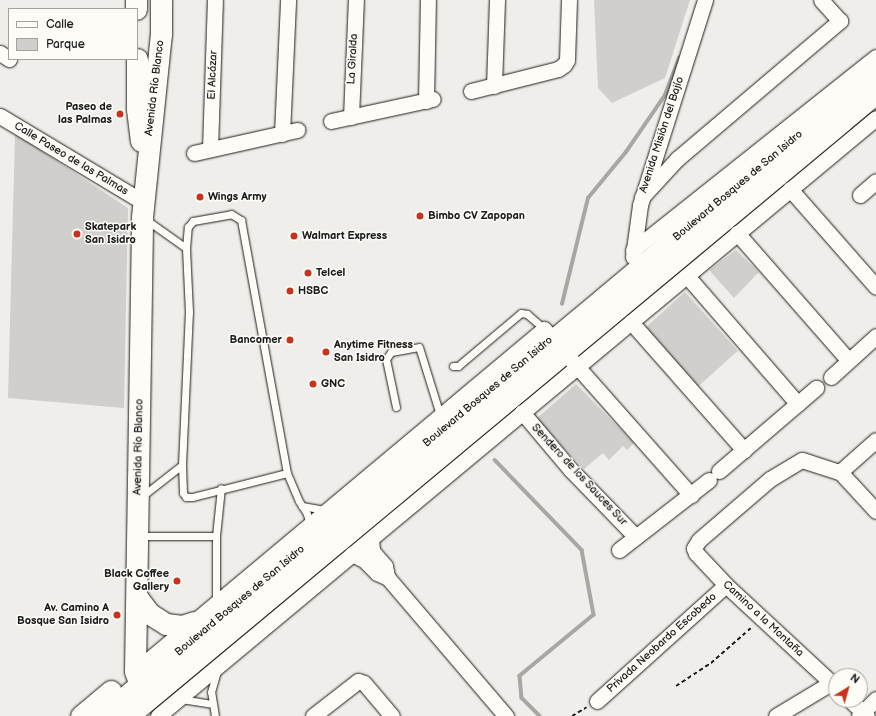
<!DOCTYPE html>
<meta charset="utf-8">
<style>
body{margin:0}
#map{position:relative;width:876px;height:716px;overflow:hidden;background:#f0eeea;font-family:"Balsamiq Sans",sans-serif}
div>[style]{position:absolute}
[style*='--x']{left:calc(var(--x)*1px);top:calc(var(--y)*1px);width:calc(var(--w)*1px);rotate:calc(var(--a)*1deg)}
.green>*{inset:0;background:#d0cfcc;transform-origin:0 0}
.stream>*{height:3.5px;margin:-1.75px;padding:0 1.75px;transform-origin:1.75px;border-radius:1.75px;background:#a8a7a3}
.path>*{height:2px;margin-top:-1px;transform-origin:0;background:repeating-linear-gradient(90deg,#1c1c1c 0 4px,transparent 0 7px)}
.roads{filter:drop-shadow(0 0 1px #1c1c1c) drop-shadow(0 0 1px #1c1c1c)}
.lane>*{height:7px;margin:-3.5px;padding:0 3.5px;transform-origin:3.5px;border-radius:3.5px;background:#fdfcf7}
.street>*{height:15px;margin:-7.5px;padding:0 7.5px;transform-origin:7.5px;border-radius:7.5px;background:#fdfcf7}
.secondary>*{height:21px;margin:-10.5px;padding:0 10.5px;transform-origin:10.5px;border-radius:10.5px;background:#fdfcf7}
.dots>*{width:11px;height:11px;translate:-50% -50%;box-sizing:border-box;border:2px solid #fdfcf7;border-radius:50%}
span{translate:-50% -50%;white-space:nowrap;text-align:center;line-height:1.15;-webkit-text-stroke:3px #fdfcf7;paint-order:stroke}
.street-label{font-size:11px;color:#1c1c1c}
.poi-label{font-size:11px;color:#1c1c1c;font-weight:700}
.right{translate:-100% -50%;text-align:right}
.left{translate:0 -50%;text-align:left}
.legend{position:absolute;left:8px;top:8px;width:130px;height:52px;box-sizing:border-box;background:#fdfcf7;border:1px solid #a3a29f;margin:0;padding:5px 7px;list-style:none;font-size:12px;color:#1c1c1c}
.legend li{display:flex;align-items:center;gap:8px;height:20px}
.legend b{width:20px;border:1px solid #a3a29f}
.north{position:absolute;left:828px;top:668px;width:40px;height:40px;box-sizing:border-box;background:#fdfcf7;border:1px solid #a3a29f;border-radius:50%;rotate:37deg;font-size:11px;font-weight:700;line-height:16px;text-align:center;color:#1c1c1c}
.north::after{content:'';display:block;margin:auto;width:14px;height:18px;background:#c8321e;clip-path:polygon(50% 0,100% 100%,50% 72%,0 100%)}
</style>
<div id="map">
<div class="green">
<i style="clip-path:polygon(594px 0,690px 0,665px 78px,612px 103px,598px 88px)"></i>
<i style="clip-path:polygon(15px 133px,128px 208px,124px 408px,8px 398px)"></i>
<i style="clip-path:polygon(736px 250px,759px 272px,734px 298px,709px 270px)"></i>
<i style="left:685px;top:292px;width:79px;height:53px;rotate:48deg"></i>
<i style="clip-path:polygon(576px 384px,634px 443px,627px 450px,623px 446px,609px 460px,603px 453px,584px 469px,536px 419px)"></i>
</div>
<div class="stream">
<i style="--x:562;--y:304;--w:109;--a:-76.2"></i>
<i style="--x:588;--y:198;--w:60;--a:-50.4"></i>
<i style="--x:626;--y:152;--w:69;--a:-55.6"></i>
<i style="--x:665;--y:95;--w:40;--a:-69"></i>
<i style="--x:495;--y:460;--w:125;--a:46"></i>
<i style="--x:582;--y:550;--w:66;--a:79.5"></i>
<i style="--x:594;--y:615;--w:96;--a:140.5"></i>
<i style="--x:520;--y:676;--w:22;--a:85"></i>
<i style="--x:522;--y:698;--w:25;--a:45"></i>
</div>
<div class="path">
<i style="--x:676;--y:686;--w:42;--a:-33.3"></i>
<i style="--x:711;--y:663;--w:55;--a:-41.3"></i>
<i style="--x:572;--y:716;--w:17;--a:-31"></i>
</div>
<div class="roads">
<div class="lane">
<i style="--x:145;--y:219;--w:50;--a:35.3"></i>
<i style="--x:453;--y:366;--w:5;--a:0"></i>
<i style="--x:458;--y:366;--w:82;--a:-40.1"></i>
<i style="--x:521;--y:313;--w:6;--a:9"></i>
<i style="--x:527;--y:314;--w:23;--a:41"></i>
<i style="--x:396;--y:407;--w:49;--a:-101.8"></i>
<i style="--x:386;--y:359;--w:9;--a:-54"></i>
<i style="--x:391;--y:352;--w:28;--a:-10"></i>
<i style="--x:419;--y:347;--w:71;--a:72.8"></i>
<i style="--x:287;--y:473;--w:98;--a:165.8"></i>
<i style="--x:192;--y:497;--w:6;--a:180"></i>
<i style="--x:186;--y:497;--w:5;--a:-127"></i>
<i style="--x:183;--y:493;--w:28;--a:-92"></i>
<i style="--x:182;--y:465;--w:153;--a:-87.4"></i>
<i style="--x:189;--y:312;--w:64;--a:-92.7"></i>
<i style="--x:186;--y:248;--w:21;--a:-85"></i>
<i style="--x:188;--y:227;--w:8;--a:-50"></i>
<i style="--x:193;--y:221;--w:39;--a:-10"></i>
<i style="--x:231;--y:214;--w:12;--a:31"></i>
<i style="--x:241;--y:220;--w:257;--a:79.7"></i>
<i style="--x:287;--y:473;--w:30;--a:67"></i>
<i style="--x:299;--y:501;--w:15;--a:58"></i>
<i style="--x:307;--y:514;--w:11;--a:75"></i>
<i style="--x:141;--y:497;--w:52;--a:-38"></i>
<i style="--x:302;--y:506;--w:23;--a:10"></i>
<i style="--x:138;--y:536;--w:78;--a:0"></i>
<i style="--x:216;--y:602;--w:66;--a:-90"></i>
<i style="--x:216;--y:536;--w:48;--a:-84.1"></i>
<i style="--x:181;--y:699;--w:31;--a:9"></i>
<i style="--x:215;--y:716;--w:24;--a:-99"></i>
<i style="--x:211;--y:692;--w:22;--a:-74"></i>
</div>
<div class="street">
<i style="--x:0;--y:53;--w:11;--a:34"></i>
<i style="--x:494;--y:86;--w:86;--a:-88"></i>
<i style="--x:471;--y:91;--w:90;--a:-14.2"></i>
<i style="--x:558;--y:69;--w:7;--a:-34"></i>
<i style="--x:564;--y:65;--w:6;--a:-59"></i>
<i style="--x:567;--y:60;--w:60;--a:-88.1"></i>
<i style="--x:426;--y:101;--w:101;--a:-88.9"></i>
<i style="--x:0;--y:116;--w:167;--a:31"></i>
<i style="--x:351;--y:117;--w:117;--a:-87.6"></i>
<i style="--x:331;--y:121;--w:104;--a:-12.2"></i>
<i style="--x:282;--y:134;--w:134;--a:-87.4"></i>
<i style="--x:210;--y:149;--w:149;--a:-88.1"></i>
<i style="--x:194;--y:153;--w:106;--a:-12.6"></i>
<i style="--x:790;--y:189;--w:130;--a:48.7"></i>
<i style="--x:860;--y:195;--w:21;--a:-41"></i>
<i style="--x:642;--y:197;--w:52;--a:-47.4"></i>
<i style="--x:677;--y:159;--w:214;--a:-40.3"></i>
<i style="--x:840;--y:21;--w:28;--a:-132"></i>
<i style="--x:737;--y:233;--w:169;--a:48.8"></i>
<i style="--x:633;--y:250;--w:310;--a:-38.5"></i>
<i style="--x:633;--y:257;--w:52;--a:-82.3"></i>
<i style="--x:640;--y:205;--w:215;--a:-72.4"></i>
<i style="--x:687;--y:276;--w:169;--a:49.1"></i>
<i style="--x:631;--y:322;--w:171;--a:48.6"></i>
<i style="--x:831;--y:377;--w:61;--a:-42.3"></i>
<i style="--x:522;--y:412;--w:76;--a:49.8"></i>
<i style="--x:571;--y:470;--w:93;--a:45.9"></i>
<i style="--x:719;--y:471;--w:128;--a:-40.6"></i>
<i style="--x:840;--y:472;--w:48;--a:-41.6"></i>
<i style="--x:371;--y:539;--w:12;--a:85"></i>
<i style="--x:372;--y:551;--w:20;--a:49"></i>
<i style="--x:385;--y:566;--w:10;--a:79"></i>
<i style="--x:619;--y:550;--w:114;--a:-37.9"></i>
<i style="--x:352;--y:554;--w:13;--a:27"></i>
<i style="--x:364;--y:560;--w:18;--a:45"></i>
<i style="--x:377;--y:573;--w:12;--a:24"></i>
<i style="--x:388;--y:578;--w:182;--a:49.5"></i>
<i style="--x:135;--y:671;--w:533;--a:-39.9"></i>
<i style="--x:544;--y:329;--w:222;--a:48.5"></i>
<i style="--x:836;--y:687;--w:150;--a:-137.2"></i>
<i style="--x:726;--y:585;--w:44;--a:-133.2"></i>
<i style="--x:696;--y:553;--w:5;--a:-112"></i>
<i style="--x:694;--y:548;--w:9;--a:-58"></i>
<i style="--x:699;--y:540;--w:94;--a:-40.7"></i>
<i style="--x:770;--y:479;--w:37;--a:-31"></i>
<i style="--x:802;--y:460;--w:40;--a:18"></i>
<i style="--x:840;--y:472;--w:53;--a:47.3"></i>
<i style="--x:850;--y:700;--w:23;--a:43"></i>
<i style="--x:597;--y:701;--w:173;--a:-42"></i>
<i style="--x:158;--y:716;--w:934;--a:-39.79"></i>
<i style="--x:313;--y:716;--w:57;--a:-37.9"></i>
<i style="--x:358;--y:681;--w:6;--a:18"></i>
<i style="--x:364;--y:683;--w:43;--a:49.7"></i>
<i style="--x:776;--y:716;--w:64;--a:-31"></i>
<i style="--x:859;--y:716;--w:24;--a:-45"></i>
</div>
<div class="secondary">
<i style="--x:136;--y:0;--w:9;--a:90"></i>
<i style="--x:137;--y:59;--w:50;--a:90"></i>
<i style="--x:137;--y:109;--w:32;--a:83"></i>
<i style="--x:137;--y:597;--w:21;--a:53"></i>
<i style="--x:150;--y:614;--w:19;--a:32"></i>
<i style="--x:166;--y:624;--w:16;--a:7"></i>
<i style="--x:182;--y:626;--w:13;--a:-18"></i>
<i style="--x:144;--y:697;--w:28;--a:-109"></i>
<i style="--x:135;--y:671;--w:454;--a:-89.1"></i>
<i style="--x:142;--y:217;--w:184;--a:-84.1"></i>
<i style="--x:161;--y:34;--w:34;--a:-90"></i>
<i style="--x:81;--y:716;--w:39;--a:-40"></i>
<i style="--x:102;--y:716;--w:1008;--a:-39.81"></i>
<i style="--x:128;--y:716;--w:973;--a:-39.79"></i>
</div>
</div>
<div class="dots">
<i style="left:120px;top:114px;background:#c8321e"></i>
<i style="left:200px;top:197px;background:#c8321e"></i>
<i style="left:420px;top:216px;background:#c8321e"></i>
<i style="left:77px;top:234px;background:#c8321e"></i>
<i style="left:294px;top:236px;background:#c8321e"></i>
<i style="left:308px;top:273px;background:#c8321e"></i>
<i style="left:290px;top:291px;background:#c8321e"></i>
<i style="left:290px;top:340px;background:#c8321e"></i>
<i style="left:326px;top:352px;background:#c8321e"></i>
<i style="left:313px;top:384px;background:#c8321e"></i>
<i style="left:177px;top:581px;background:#c8321e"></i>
<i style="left:117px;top:615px;background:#c8321e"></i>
</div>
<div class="street-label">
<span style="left:353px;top:59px;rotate:-87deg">La Giralda</span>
<span style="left:213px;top:75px;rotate:-88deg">El Alcázar</span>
<span style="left:155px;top:88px;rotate:-83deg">Avenida Río Blanco</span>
<span style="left:662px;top:135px;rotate:-72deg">Avenida Misión del Bajío</span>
<span style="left:71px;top:159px;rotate:31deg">Calle Paseo de las Palmas</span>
<span style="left:738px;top:186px;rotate:-40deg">Boulevard Bosques de San Isidro</span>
<span style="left:488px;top:392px;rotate:-40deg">Boulevard Bosques de San Isidro</span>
<span style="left:139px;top:447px;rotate:-89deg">Avenida Río Blanco</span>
<span style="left:579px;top:475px;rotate:47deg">Sendero de los Sauces Sur</span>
<span style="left:240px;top:601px;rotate:-40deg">Boulevard Bosques de San Isidro</span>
<span style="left:763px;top:619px;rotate:43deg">Camino a la Montaña</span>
<span style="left:662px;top:643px;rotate:-42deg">Privada Neobardo Escobedo</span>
</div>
<div class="poi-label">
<span class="right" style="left:112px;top:114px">Paseo de<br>las Palmas</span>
<span class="left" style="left:208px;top:197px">Wings Army</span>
<span class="left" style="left:428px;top:216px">Bimbo CV Zapopan</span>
<span class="left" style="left:85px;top:234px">Skatepark<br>San Isidro</span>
<span class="left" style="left:302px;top:236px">Walmart Express</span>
<span class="left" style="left:316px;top:273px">Telcel</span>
<span class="left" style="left:298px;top:291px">HSBC</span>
<span class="right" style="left:282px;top:340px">Bancomer</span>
<span class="left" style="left:334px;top:352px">Anytime Fitness<br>San Isidro</span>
<span class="left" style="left:321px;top:384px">GNC</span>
<span class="right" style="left:169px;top:581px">Black Coffee<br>Gallery</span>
<span class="right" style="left:109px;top:615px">Av. Camino A<br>Bosque San Isidro</span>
</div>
<ul class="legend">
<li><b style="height:5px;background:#fdfcf7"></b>Calle</li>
<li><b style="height:11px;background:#d0cfcc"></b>Parque</li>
</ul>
<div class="north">N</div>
</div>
